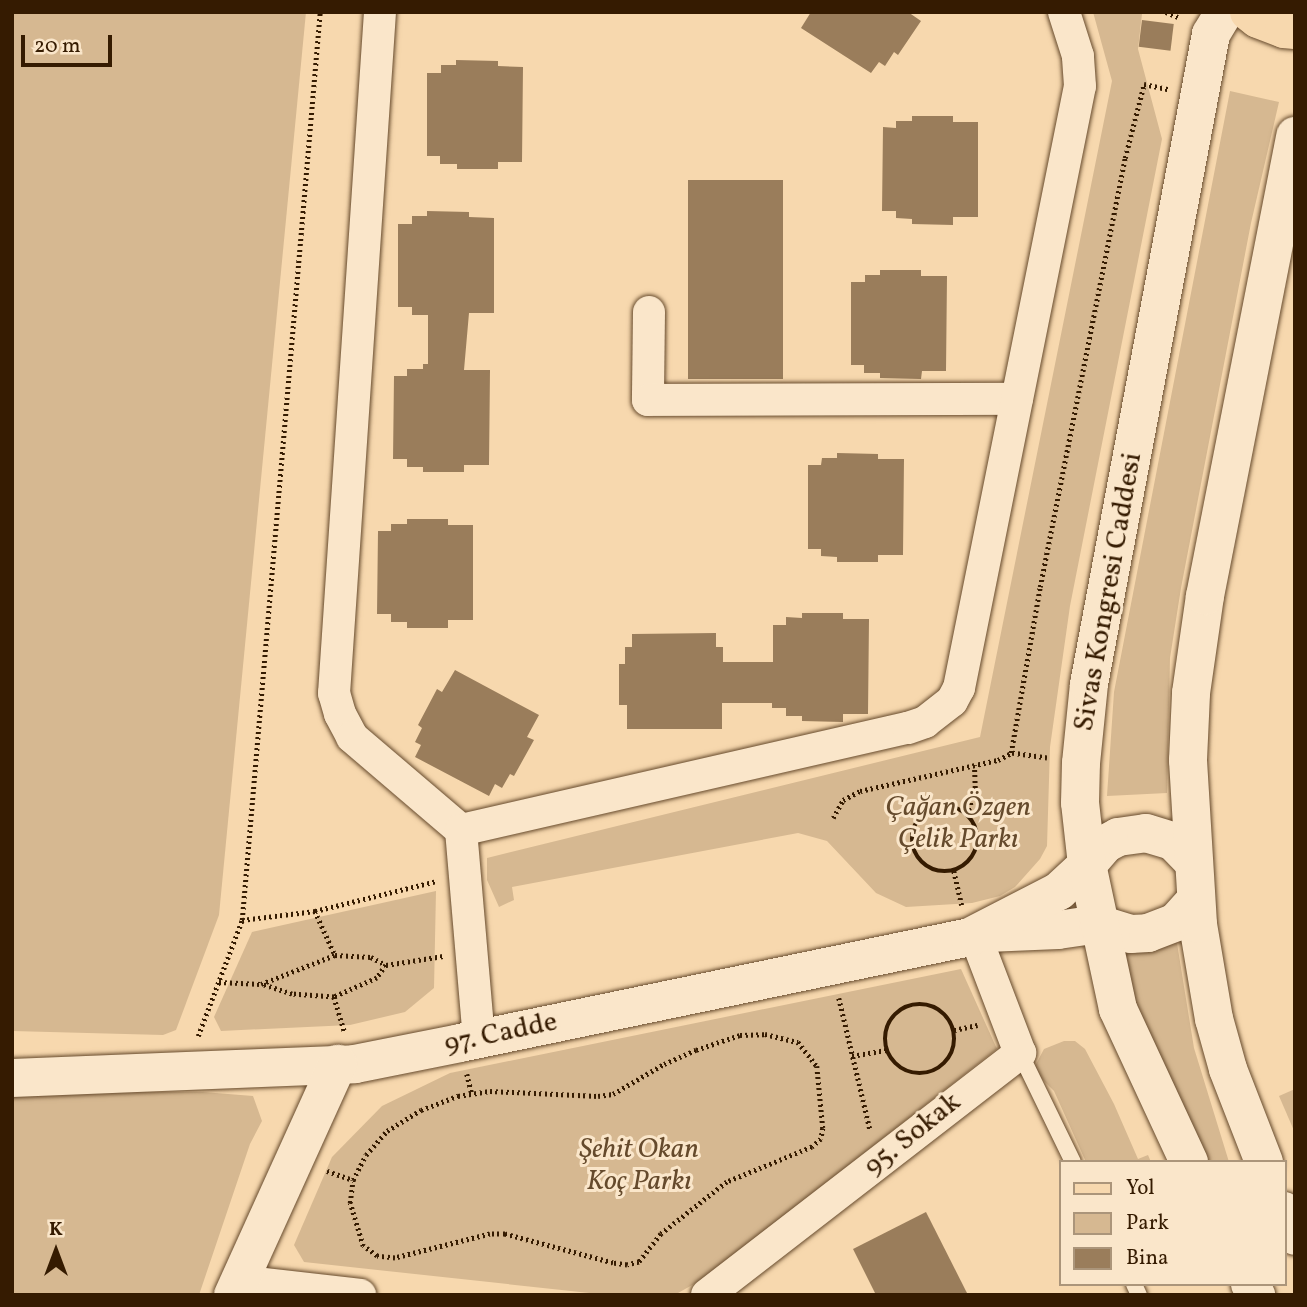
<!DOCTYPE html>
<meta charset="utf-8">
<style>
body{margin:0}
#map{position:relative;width:1307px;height:1307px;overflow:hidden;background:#f7d8ae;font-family:Vollkorn,serif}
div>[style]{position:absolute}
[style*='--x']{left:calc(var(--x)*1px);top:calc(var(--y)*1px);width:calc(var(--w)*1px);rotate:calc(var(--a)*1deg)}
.green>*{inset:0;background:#d6b891}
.building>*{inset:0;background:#9a7d5b;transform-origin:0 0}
.path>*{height:4.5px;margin-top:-2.25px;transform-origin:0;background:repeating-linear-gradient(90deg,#351b01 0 2px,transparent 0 5.5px)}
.path>.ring{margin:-2.25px;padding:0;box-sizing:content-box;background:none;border:4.5px solid #351b01;border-radius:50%}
.roads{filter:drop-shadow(0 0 2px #664a2c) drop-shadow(0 0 2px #664a2c)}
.service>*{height:16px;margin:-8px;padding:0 8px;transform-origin:8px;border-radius:8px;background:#fae6ca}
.minor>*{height:32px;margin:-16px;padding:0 16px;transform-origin:16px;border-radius:16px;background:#fae6ca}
.tertiary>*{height:38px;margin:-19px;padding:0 19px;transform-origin:19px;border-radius:19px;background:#fae6ca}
.secondary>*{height:38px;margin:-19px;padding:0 19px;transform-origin:19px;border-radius:19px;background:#fae6ca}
.primary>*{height:38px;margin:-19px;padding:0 19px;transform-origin:19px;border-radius:19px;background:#f7d8ae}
span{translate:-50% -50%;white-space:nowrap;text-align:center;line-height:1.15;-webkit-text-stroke:6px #fae6ca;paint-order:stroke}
.street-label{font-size:28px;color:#351b01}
.park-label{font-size:28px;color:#654a2c;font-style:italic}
.frame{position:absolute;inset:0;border:14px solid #351b01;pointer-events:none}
.legend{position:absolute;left:1059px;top:1160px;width:228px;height:126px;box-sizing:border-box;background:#fae6ca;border:2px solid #ab957a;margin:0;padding:9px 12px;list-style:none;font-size:21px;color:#351b01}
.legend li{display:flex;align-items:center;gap:14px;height:35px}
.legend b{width:35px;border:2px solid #ab957a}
.north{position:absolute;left:21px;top:1216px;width:70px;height:70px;-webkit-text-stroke:5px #fae6ca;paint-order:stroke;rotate:0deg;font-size:19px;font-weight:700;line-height:28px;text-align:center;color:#351b01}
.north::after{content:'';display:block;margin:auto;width:24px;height:32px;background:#351b01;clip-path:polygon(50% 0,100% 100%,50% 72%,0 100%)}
.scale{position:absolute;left:21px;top:35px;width:91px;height:32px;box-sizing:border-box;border:4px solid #351b01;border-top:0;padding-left:9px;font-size:21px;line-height:24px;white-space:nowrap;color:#351b01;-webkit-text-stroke:5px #fae6ca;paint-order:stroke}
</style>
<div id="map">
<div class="green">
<i style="clip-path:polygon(12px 12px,306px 12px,219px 915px,176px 1030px,163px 1035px,12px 1031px)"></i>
<i style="clip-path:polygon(1093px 12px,1142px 14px,1138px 49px,1162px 139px,1070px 606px,1050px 747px,1047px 846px,1040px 859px,1015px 887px,1000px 896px,972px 903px,906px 907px,876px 893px,827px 841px,798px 833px,512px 887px,514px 900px,499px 907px,487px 880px,487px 858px,980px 737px,1112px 81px)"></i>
<i style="clip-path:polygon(1230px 91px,1279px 102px,1251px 223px,1181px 588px,1170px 658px,1167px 793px,1107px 796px,1114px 692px)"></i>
<i style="clip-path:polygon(436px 891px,434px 988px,405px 1012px,350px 1025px,221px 1031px,214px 1017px,252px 932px)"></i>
<i style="clip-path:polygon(1176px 937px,1194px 1048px,1229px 1162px,1203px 1162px,1149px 1046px,1120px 948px)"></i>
<i style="clip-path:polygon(961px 969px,997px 1049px,703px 1279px,678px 1293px,608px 1295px,304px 1262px,294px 1245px,332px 1157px,382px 1106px,450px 1073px)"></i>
<i style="clip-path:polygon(1064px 1041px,1075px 1041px,1085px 1049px,1114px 1104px,1138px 1159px,1148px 1155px,1151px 1162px,1086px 1162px,1054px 1091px,1033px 1070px,1044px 1049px)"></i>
<i style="clip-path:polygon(1295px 1089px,1295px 1133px,1279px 1096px)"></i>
<i style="clip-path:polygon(12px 1092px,203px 1092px,253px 1096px,262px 1121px,250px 1144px,199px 1295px,12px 1295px)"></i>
</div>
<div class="building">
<i style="clip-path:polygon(811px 12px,908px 12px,921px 21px,898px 55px,894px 52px,885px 66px,879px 62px,871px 73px,801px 28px)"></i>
<i style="left:1142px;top:20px;width:32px;height:27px;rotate:7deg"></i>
<i style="clip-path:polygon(456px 60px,498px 61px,498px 66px,523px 67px,522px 162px,498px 162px,498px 169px,457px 169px,457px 164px,440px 164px,440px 156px,427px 156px,427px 73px,441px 73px,441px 65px,456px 65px)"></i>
<i style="clip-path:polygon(912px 116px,953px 116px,953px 122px,978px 122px,978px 217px,953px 217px,953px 225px,912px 224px,912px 219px,896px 218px,896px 211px,882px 211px,883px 127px,896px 128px,896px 121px,912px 121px)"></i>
<i style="left:688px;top:180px;width:95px;height:199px"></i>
<i style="clip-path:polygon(427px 211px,469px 212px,469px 217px,494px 218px,494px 313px,469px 313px,464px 370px,490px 370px,489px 465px,464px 465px,464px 472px,423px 472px,423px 467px,407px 467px,407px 459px,393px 459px,394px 376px,407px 376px,407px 369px,423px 369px,423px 364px,428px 364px,428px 315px,412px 315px,412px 307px,398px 307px,398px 224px,412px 224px,412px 216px,427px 216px)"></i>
<i style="clip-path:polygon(880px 270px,921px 270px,921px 276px,947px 276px,946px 371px,922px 371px,921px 379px,880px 378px,880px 373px,864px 373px,864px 365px,851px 365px,851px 282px,865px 282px,865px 275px,880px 275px)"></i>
<i style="clip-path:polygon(837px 453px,878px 454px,878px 459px,904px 459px,903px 555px,878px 555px,878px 562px,837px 562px,837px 557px,821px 556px,821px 549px,808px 549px,808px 465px,821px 465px,822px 458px,837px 458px)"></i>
<i style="clip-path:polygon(407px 519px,448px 519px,448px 525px,473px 525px,473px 620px,448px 620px,448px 628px,407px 628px,407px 622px,391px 622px,391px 614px,377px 614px,378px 531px,391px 531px,391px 524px,407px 524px)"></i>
<i style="clip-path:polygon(802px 613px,843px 613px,843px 619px,869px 619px,868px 714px,843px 714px,843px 722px,802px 721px,802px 716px,786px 716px,786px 708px,772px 708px,772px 703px,722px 703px,722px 729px,627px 729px,627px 705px,619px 705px,619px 664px,625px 664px,625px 647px,632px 647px,632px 634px,716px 633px,716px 647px,723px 647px,723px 662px,773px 662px,773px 625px,786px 625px,786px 617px,802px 618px)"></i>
<i style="clip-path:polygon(455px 670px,539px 715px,527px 737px,534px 740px,514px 776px,510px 774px,502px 788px,495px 784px,489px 796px,415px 757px,421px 745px,415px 742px,422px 728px,418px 725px,437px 689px,442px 692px)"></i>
<i style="clip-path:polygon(926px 1212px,968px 1295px,876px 1295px,853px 1249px)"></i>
</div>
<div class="path">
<i style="--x:1166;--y:12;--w:13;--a:23"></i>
<i style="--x:1047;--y:758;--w:36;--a:-172"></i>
<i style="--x:1011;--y:753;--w:169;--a:-80.1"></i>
<i style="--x:1040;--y:587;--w:437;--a:-78.8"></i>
<i style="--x:1125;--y:158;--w:76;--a:-75.6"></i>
<i style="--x:1144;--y:84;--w:25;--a:12"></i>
<i class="ring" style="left:912px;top:806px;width:61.5px;height:61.5px"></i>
<i style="--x:967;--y:815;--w:28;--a:-73"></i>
<i style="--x:975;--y:788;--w:23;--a:-92"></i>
<i style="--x:833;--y:818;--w:21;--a:-61"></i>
<i style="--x:843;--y:800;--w:19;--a:-28"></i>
<i style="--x:860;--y:791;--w:141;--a:-12.7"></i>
<i style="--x:998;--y:760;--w:15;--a:-28"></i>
<i style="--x:954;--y:871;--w:35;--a:77"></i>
<i style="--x:315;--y:911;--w:48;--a:65.6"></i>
<i style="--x:242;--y:920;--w:74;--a:-7"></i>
<i style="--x:315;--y:911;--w:126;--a:-13.8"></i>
<i style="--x:386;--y:965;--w:58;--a:-9"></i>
<i style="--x:219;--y:982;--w:42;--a:2.7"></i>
<i style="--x:261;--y:984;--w:79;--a:-21.4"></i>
<i style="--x:335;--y:955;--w:36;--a:3"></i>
<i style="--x:371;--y:957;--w:17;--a:28"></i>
<i style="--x:386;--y:965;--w:16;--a:125"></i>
<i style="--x:377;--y:978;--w:47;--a:156.2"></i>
<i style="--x:334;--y:997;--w:42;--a:-175.9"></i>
<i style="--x:292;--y:994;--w:33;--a:-162"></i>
<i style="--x:334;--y:997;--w:38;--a:73"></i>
<i style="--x:839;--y:998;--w:135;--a:76.7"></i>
<i class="ring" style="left:885px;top:1004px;width:65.5px;height:65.5px"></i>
<i style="--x:954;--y:1030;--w:24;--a:-12"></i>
<i style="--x:765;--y:1034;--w:34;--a:14"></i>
<i style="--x:798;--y:1042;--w:31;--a:52"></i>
<i style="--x:817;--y:1066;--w:62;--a:84.5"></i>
<i style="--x:823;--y:1128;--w:11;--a:100"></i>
<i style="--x:821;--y:1139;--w:12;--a:138"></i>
<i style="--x:812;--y:1147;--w:92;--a:157.6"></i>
<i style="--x:727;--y:1182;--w:84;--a:141.8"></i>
<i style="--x:661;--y:1234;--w:36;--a:128"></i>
<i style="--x:639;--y:1262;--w:12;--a:166"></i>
<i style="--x:627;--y:1265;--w:14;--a:-172"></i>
<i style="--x:613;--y:1263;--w:112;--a:-165"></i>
<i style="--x:505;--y:1234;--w:15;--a:180"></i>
<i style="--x:490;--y:1234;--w:98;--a:165.8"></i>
<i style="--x:395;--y:1258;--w:18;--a:-174"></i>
<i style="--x:377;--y:1256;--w:17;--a:-144"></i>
<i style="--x:363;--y:1246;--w:45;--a:-106.8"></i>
<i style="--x:350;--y:1203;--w:23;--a:-83"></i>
<i style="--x:353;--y:1180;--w:28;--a:-63"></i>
<i style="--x:366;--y:1155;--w:32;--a:-49"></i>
<i style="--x:387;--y:1131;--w:40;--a:-32"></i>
<i style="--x:421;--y:1110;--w:40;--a:-21"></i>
<i style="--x:458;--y:1096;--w:32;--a:-9"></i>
<i style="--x:490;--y:1091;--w:108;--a:2.7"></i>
<i style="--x:598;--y:1096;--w:15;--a:-8"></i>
<i style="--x:613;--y:1094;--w:59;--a:-30.5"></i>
<i style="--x:664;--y:1064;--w:35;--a:-24"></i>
<i style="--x:696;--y:1050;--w:46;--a:-18.8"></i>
<i style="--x:740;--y:1035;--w:25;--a:-2"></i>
<i style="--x:198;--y:1036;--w:124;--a:-69.2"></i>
<i style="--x:242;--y:920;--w:911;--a:-85.09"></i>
<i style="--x:852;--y:1056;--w:36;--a:-10"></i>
<i style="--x:467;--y:1074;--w:21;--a:76"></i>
<i style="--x:327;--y:1171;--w:28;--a:19"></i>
</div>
<div class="roads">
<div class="service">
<i style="--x:1020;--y:1053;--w:121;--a:64.1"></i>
<i style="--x:1134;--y:1284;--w:12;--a:66"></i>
</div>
<div class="minor">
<i style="--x:380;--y:12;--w:683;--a:93.86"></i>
<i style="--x:334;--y:693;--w:22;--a:74"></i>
<i style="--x:340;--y:714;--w:26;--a:62"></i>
<i style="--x:352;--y:737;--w:143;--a:40.5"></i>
<i style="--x:461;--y:830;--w:209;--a:85.1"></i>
<i style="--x:649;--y:312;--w:88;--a:90.7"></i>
<i style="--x:648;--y:400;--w:369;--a:-0.2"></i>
<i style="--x:461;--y:830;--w:458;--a:-12.9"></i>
<i style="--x:908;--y:728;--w:18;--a:-19"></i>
<i style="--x:925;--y:722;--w:34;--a:-38"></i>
<i style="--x:952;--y:701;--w:15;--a:-62"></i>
<i style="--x:959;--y:688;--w:614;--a:-78.64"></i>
<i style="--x:1080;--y:86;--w:30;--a:-94"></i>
<i style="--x:1078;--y:56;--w:46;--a:-107.7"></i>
<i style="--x:238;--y:1281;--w:123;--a:6.5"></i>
<i style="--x:707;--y:1295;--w:396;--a:-37.7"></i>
<i style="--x:1020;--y:1053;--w:126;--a:-110.9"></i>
</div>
<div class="tertiary">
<i style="--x:987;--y:933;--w:71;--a:-2.4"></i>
<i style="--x:1058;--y:930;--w:40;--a:-8.5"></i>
<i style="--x:12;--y:1078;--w:343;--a:-2.3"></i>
<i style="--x:355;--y:1064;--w:107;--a:-11.3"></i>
<i style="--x:460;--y:1043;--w:521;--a:-11.74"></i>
<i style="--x:970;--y:937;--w:100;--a:-27.3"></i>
<i style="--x:1059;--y:891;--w:38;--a:-43"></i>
<i style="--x:233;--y:1295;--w:254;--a:-65.6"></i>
</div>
<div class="secondary">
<i style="--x:1087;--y:865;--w:28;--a:-49"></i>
<i style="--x:1105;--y:844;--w:15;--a:-28"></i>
<i style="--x:1118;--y:837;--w:28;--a:-8"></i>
<i style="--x:1146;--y:833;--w:28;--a:17"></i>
<i style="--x:1173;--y:841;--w:29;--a:46"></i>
<i style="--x:1098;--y:924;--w:34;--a:17"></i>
<i style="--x:1131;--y:934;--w:17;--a:-3"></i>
<i style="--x:1148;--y:933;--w:30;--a:-21"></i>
<i style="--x:1176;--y:922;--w:30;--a:-48"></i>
<i style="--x:1189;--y:1162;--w:169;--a:-114.9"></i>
<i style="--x:1118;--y:1009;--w:147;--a:-102.1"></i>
<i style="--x:1087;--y:865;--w:62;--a:-96.4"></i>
<i style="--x:1080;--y:803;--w:40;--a:-88.6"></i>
<i style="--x:1081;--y:763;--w:79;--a:-84.2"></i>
<i style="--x:1089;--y:684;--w:661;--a:-79.37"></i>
<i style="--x:1211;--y:34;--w:26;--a:-59"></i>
<i style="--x:1264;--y:1162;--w:100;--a:-111.2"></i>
<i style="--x:1228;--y:1069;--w:52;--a:-105.6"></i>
<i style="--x:1214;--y:1019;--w:96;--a:-99.6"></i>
<i style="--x:1198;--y:924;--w:164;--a:-93.5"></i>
<i style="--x:1188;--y:760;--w:67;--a:-87.4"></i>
<i style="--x:1191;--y:693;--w:98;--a:-81.8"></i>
<i style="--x:1205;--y:596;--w:469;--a:-78.9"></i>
<i style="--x:1284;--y:1211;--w:27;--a:66"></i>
<i style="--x:1250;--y:1284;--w:13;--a:61"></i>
</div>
<div class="primary">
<i style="--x:1249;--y:12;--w:11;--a:38"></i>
<i style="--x:1258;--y:19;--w:28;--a:21"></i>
<i style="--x:1284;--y:29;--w:11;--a:5"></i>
</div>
</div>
<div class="street-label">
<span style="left:1109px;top:592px;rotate:-80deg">Sivas Kongresi Caddesi</span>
<span style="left:501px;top:1034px;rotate:-12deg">97. Cadde</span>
<span style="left:913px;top:1135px;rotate:-39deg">95. Sokak</span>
</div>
<div class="park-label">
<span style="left:958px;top:824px">Çağan Özgen<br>Çelik Parkı</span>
<span style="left:639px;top:1166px">Şehit Okan<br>Koç Parkı</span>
</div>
<div class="frame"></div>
<ul class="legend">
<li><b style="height:9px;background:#f7d8ae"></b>Yol</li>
<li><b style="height:19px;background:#d6b891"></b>Park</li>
<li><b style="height:19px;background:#9a7d5b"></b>Bina</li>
</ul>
<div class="north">K</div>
<div class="scale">20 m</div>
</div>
